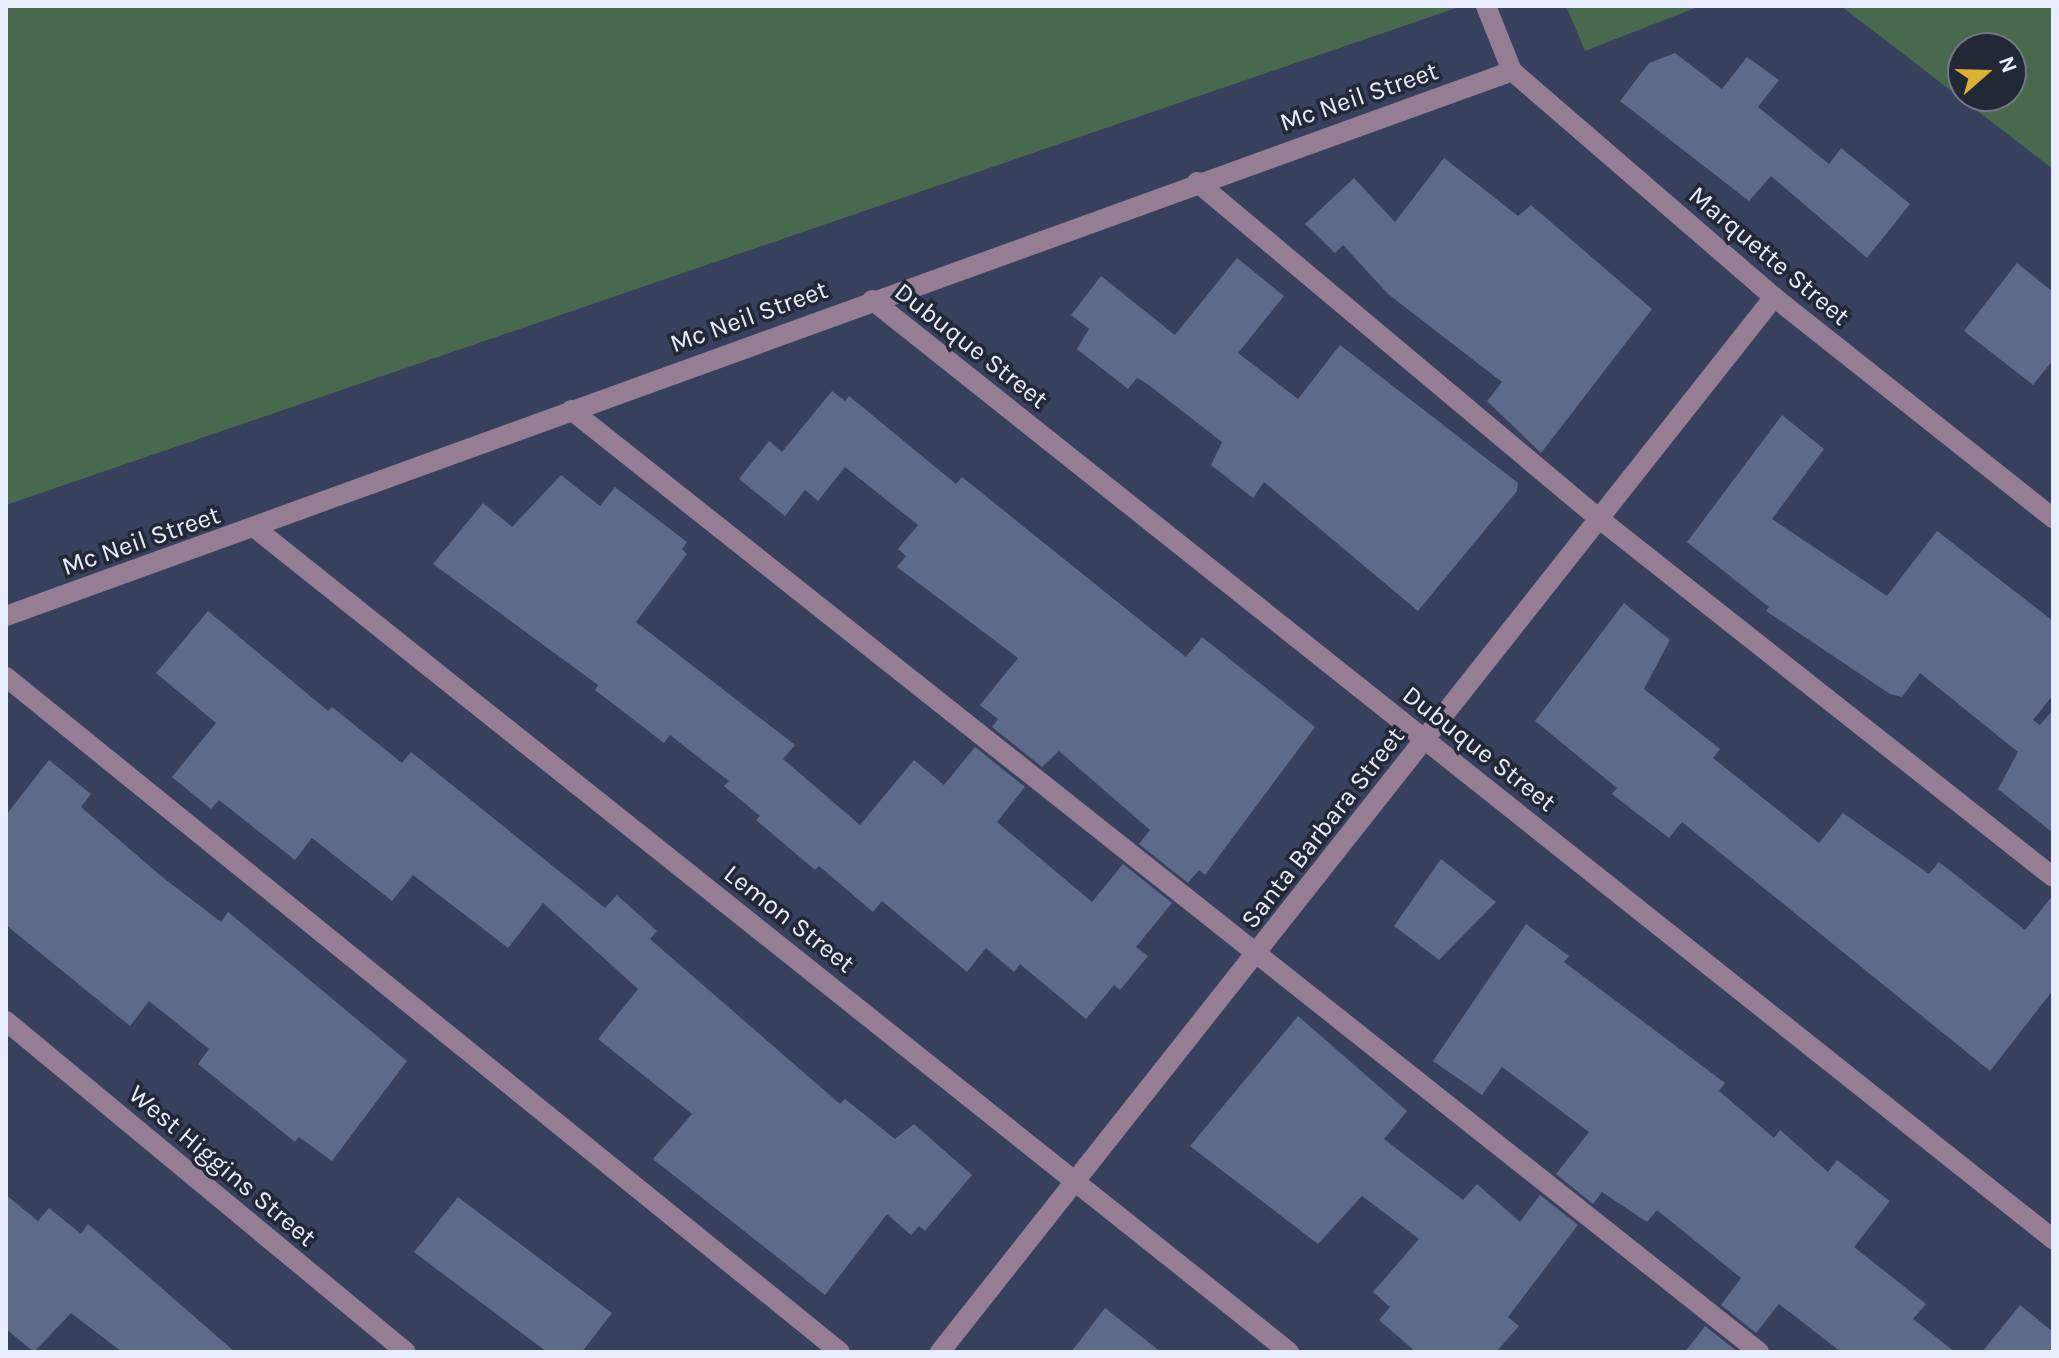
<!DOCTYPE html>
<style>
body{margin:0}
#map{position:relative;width:2059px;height:1358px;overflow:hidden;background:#37415e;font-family:Karla,sans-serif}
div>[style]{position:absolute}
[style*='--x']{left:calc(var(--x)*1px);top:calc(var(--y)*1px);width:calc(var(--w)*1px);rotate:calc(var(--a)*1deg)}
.green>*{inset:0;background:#48694d}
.building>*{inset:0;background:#5e6a8a}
.minor>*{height:20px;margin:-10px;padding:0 10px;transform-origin:10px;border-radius:10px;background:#957d93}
span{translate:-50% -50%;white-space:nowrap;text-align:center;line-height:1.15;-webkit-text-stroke:7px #232836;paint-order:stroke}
.street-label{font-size:26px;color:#e7edfc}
.frame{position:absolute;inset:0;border:8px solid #e7edfc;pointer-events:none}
.north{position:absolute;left:1947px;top:32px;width:80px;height:80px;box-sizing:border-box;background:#232836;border:2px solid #717785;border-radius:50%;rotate:70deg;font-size:22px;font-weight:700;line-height:32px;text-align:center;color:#e7edfc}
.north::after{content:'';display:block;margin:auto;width:28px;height:36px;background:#ddb133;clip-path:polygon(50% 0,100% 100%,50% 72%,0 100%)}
</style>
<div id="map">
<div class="green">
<i style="clip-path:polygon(6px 6px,1462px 6px,6px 505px)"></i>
<i style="clip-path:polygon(1566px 6px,1700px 6px,1585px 51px)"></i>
<i style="clip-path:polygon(evenodd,1841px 6px,2053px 6px,2053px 169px,1841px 6px,1963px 48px,2011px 48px,2011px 96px,1963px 96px,1963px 48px)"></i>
</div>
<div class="building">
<i style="clip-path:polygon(1675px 53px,1722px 89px,1747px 57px,1779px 80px,1758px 107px,1829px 164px,1841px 148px,1910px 204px,1867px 258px,1771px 176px,1749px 201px,1620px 101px,1649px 63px)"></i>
<i style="clip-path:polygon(1444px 158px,1518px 216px,1531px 205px,1652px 309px,1541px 453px,1487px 401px,1502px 382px,1388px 294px,1343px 245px,1335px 253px,1305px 224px,1354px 178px,1395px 222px)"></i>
<i style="clip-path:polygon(1237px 258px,1284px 296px,1238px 353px,1298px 399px,1340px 345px,1518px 483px,1517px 491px,1418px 611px,1264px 482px,1253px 498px,1211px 465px,1222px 442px,1146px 383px,1137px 378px,1128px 389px,1077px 349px,1089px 329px,1071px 315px,1101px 276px,1175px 335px)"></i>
<i style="clip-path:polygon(2017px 263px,2053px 292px,2053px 360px,2033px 385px,1964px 331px)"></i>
<i style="clip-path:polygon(832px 391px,845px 401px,849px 396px,956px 484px,962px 477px,1186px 657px,1202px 637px,1315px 727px,1205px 875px,1199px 870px,1188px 883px,1139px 844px,1150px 830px,1059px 751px,1042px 767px,992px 727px,998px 719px,980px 705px,1018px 658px,897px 567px,906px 556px,898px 549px,918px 525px,845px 467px,818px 501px,805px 490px,785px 516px,739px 479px,769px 441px,782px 452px)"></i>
<i style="clip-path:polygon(1782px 415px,1824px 449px,1772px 519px,1887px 596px,1937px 531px,2053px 621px,2053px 695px,2033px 720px,2040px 725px,2053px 710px,2053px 833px,1998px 789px,2018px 752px,1920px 673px,1902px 697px,1890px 694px,1766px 611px,1769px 607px,1687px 542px)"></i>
<i style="clip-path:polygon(561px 475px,600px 506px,615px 487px,687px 542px,682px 549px,687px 554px,636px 622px,795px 745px,783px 759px,860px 825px,914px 760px,944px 785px,975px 747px,1025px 787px,997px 822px,1092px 902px,1123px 864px,1172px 903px,1136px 947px,1148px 956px,1120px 990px,1114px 985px,1086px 1019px,1020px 964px,1014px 972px,986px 948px,967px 972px,882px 901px,873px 912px,819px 866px,815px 870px,756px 820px,760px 816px,724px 786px,729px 781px,670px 735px,664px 743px,595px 690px,598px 685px,433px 564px,483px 503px,512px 527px)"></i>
<i style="clip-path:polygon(1624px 603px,1670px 640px,1644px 689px,1720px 749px,1713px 758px,1819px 843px,1843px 813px,1929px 874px,1939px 862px,2025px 930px,2053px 895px,2053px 990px,1990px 1071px,1682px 822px,1669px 838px,1612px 794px,1617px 788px,1535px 721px)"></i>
<i style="clip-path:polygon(208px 611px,328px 711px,332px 707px,402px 763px,411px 752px,605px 908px,617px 895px,657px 931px,650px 939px,840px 1104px,845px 1099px,895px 1139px,914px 1124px,972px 1175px,925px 1231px,919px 1226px,911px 1235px,887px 1214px,825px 1295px,653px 1159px,692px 1114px,598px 1039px,638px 989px,543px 903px,508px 948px,413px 875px,392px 901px,312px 838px,295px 860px,219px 800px,211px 809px,172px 777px,216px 723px,156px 673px)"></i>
<i style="clip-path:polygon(49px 760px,91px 794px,81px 807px,161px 876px,221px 922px,228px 912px,407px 1061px,332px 1161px,299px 1137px,295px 1142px,198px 1064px,209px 1049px,149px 1001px,130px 1026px,6px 925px,6px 815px)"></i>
<i style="clip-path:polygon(1441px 859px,1496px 902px,1439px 960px,1394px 926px)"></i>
<i style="clip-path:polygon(1526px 924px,1569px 956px,1564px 962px,1725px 1083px,1719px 1091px,1774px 1138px,1780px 1130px,1828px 1172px,1837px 1160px,1890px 1201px,1854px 1247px,1926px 1304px,1913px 1319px,1955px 1352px,1841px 1352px,1779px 1304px,1756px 1333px,1721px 1305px,1741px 1278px,1657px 1210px,1647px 1222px,1602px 1192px,1593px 1204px,1556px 1174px,1589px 1132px,1502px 1067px,1482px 1095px,1433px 1061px)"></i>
<i style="clip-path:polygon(1298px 1016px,1407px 1111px,1384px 1139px,1463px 1200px,1477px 1184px,1520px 1222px,1540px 1195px,1578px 1225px,1508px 1317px,1519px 1326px,1496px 1352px,1416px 1352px,1379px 1320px,1390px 1307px,1373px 1292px,1419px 1239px,1362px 1196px,1318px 1244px,1190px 1146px)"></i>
<i style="clip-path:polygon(6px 1195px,38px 1221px,49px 1208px,81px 1234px,88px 1224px,235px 1352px,122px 1352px,71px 1313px,34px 1352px,6px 1329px)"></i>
<i style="clip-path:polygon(458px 1197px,612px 1313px,582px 1352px,547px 1352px,414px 1252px)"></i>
<i style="clip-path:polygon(2020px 1305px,2053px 1332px,2053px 1352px,1982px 1352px)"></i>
<i style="clip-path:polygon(1105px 1308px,1161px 1352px,1071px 1352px)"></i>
<i style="clip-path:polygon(1705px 1326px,1738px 1352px,1685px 1352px)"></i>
</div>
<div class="minor">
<i style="--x:1486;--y:6;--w:70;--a:68.2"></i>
<i style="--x:1512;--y:71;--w:346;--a:40.8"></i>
<i style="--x:1774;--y:297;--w:356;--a:38.4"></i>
<i style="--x:1197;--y:182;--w:522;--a:39.95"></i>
<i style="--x:1597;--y:517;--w:581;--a:38.29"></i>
<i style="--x:872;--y:300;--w:1509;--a:38.49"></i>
<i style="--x:571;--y:410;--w:1516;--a:38.41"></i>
<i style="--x:255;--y:528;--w:1322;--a:38.55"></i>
<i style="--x:6;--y:616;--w:1602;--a:-19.89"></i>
<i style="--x:6;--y:677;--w:1073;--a:38.99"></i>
<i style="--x:6;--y:1021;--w:519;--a:39.61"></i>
<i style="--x:940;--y:1352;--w:1345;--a:-51.67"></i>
</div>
<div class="street-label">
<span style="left:1359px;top:97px;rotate:-19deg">Mc Neil Street</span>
<span style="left:1769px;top:256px;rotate:40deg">Marquette Street</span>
<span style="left:749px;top:317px;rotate:-20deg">Mc Neil Street</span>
<span style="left:971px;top:346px;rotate:38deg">Dubuque Street</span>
<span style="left:141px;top:541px;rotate:-19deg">Mc Neil Street</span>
<span style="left:1479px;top:749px;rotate:38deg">Dubuque Street</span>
<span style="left:1323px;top:828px;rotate:-52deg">Santa Barbara Street</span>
<span style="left:789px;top:919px;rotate:38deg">Lemon Street</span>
<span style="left:222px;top:1166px;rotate:40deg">West Higgins Street</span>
</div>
<div class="frame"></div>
<div class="north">N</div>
</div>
